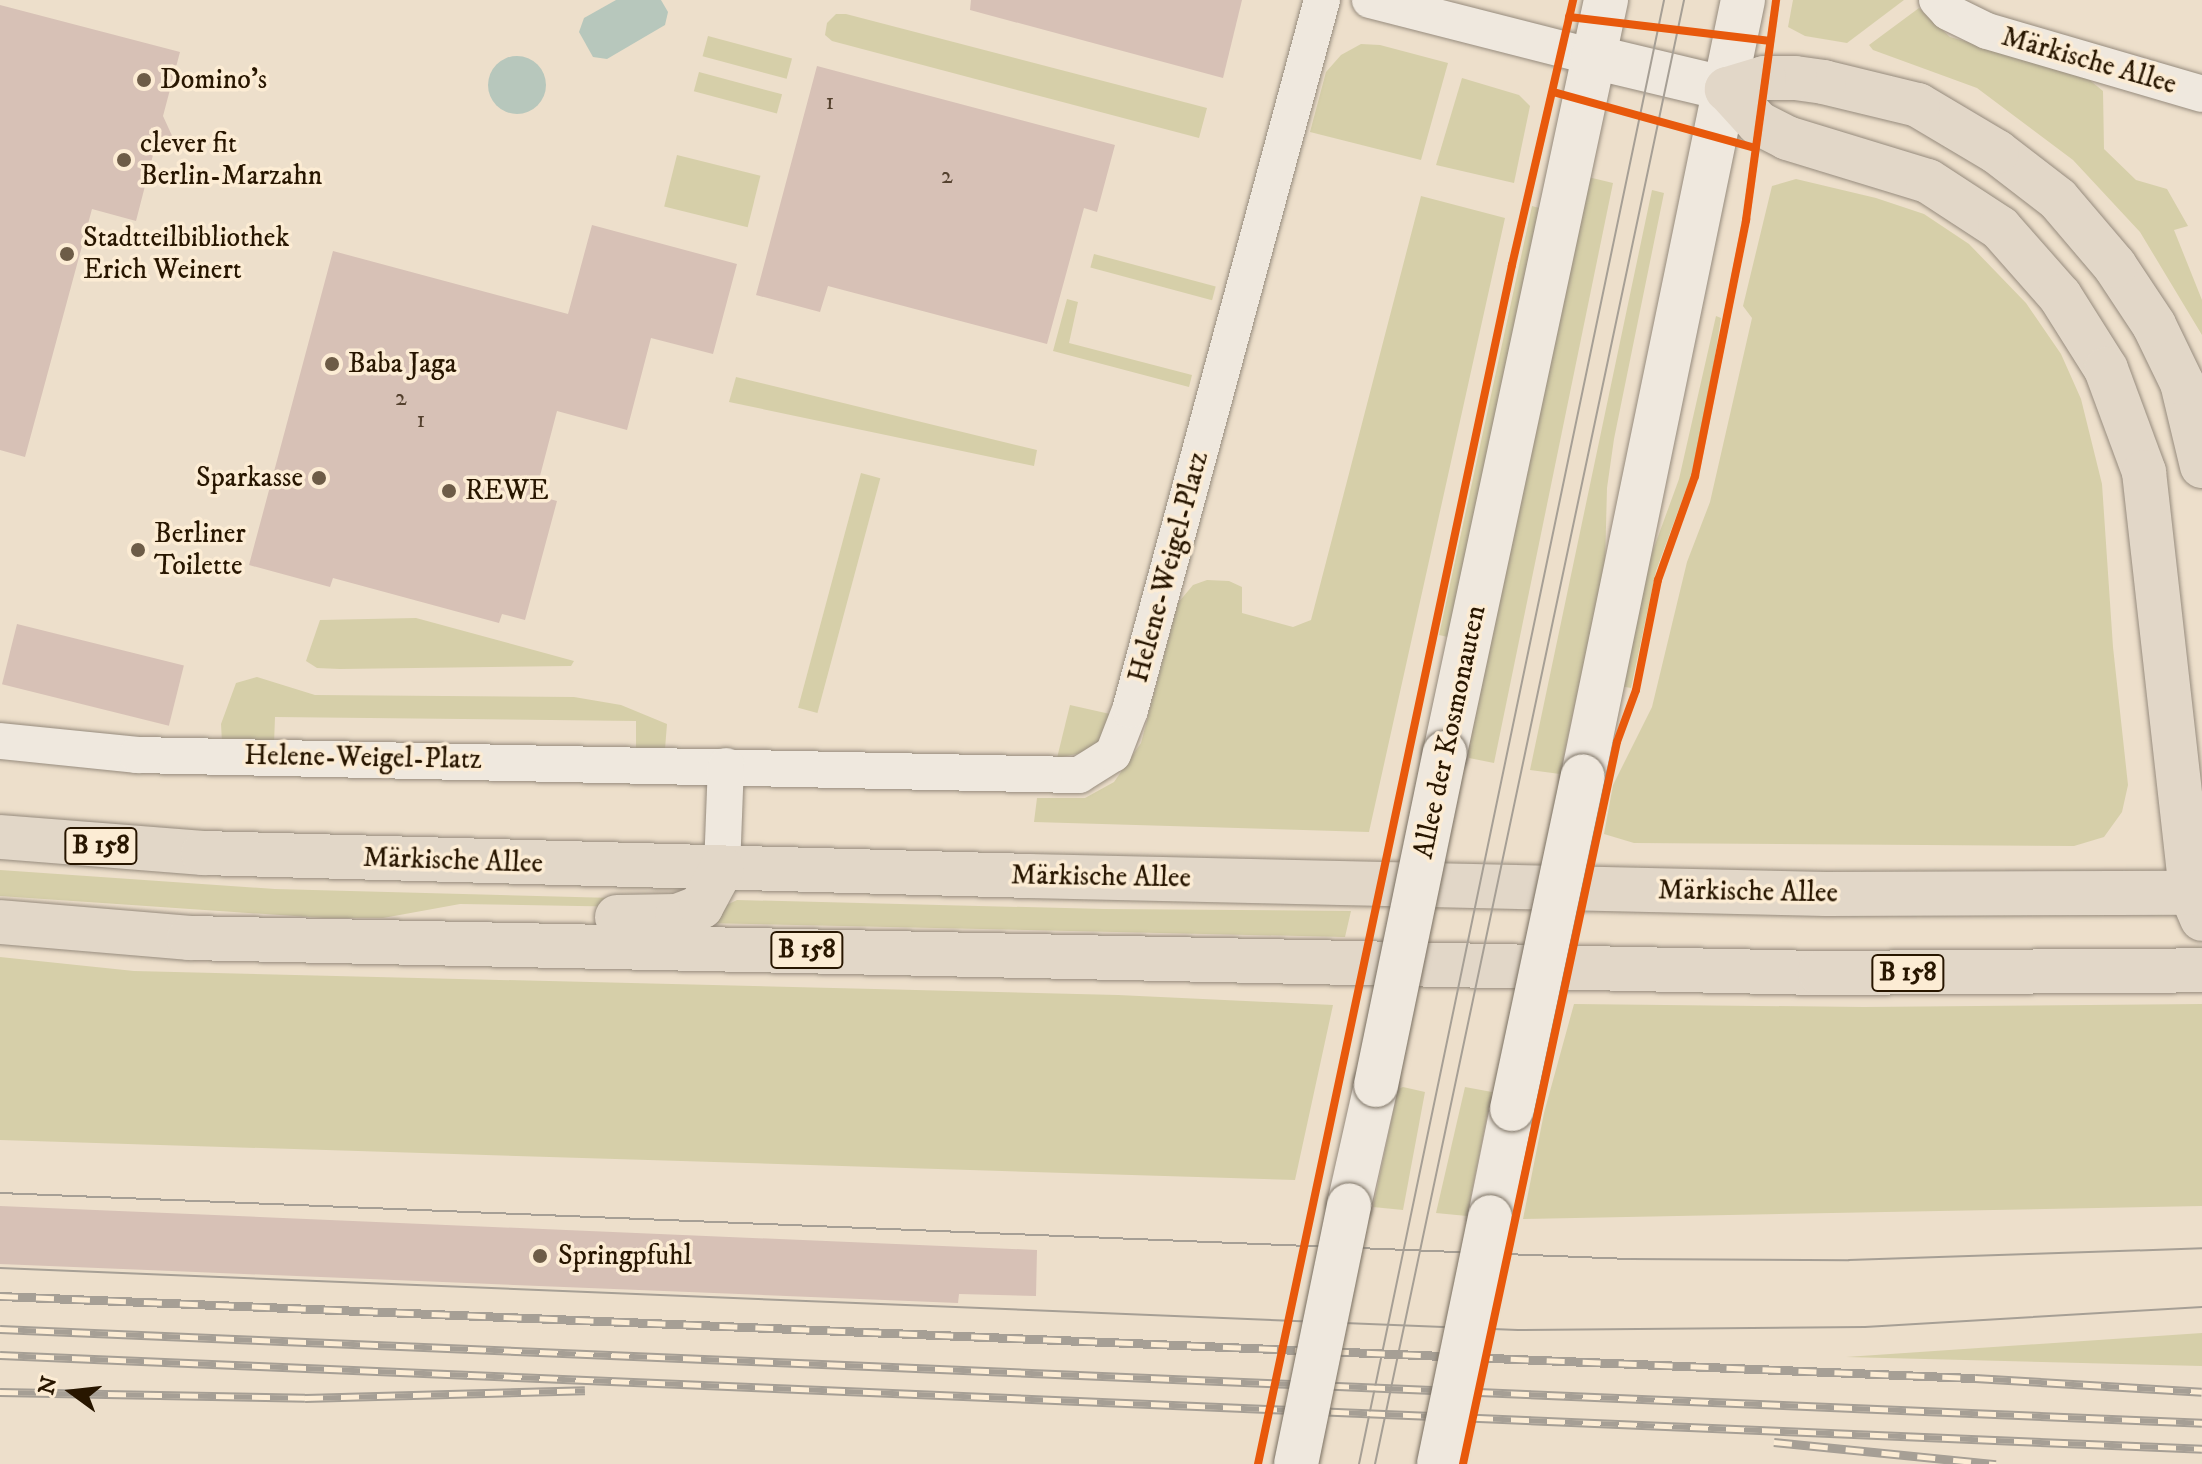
<!DOCTYPE html>
<meta charset="utf-8">
<style>
body{margin:0}
#map{position:relative;width:2202px;height:1464px;overflow:hidden;background:#eddfcb;font-family:"IM FELL DW Pica",serif}
div>[style]{position:absolute}
[style*='--x']{left:calc(var(--x)*1px);top:calc(var(--y)*1px);width:calc(var(--w)*1px);rotate:calc(var(--a)*1deg)}
.green>*{inset:0;background:#d6cfa9;transform-origin:0 0}
.water>*{inset:0;background:#b7c7bc}
.round{border-radius:50%}
.building>*{inset:0;background:#d7c1b6;transform-origin:0 0}
.roads{filter:drop-shadow(0 0 2px #968b7d) drop-shadow(0 0 2px #968b7d)}
.street>*{height:36px;margin:-18px;padding:0 18px;transform-origin:18px;border-radius:18px;background:#efe8de}
.secondary>*{height:44px;margin:-22px;padding:0 22px;transform-origin:22px;border-radius:22px;background:#efe8de}
.primary>*{height:44px;margin:-22px;padding:0 22px;transform-origin:22px;border-radius:22px;background:#e2d7c8}
.tram>*{height:2px;margin:-1px;padding:0 1px;transform-origin:1px;border-radius:1px;background:#a69f95}
.rail>*{height:9px;margin-top:-4.5px;transform-origin:0;background:repeating-linear-gradient(90deg,#fcecd4 0 18px,#a69f95 0 36px);box-sizing:border-box;border-block:2px solid #a69f95}
.bridges{filter:drop-shadow(0 0 2px #7a7062) drop-shadow(0 0 2px #7a7062)}
.secondary-bridge>*{height:44px;margin:-22px;padding:0 22px;transform-origin:22px;border-radius:22px;background:#efe8de}
.cycleway>*{height:8px;margin:-4px;padding:0 4px;transform-origin:4px;border-radius:4px;background:#e8590c}
.dots>*{width:22px;height:22px;translate:-50% -50%;box-sizing:border-box;border:4px solid #fcecd4;border-radius:50%}
span{translate:-50% -50%;white-space:nowrap;text-align:center;line-height:1.15;-webkit-text-stroke:7px #fcecd4;paint-order:stroke}
.number-label{font-size:24px;color:#54412e}
.number-label span{-webkit-text-stroke-width:0}
.shield-label span{padding:2px 6px;background:#fcecd4;border:2px solid;border-radius:6px;-webkit-text-stroke-width:0}
.shield-label{font-size:26px;color:#281600;font-weight:700}
.street-label{font-size:28px;color:#281600}
.poi-label{font-size:28px;color:#281600}
.left{translate:0 -50%;text-align:left}
.right{translate:-100% -50%;text-align:right}
.north{position:absolute;left:32px;top:1352px;width:80px;height:80px;-webkit-text-stroke:6px #fcecd4;paint-order:stroke;rotate:285deg;font-size:22px;font-weight:700;line-height:32px;text-align:center;color:#281600}
.north::after{content:'';display:block;margin:auto;width:28px;height:36px;background:#281600;clip-path:polygon(50% 0,100% 100%,50% 72%,0 100%)}
</style>
<div id="map">
<div class="green">
<i style="clip-path:polygon(1793px 0,1904px 0,1847px 43px,1805px 36px,1788px 27px)"></i>
<i style="clip-path:polygon(1919px 8px,1950px 37px,2082px 74px,2103px 91px,2104px 149px,2136px 180px,2167px 189px,2188px 226px,2174px 230px,2202px 300px,2202px 335px,2140px 232px,2073px 160px,1977px 88px,1873px 50px,1869px 45px)"></i>
<i style="clip-path:polygon(836px 14px,846px 14px,1207px 108px,1199px 138px,832px 41px,825px 35px,827px 23px)"></i>
<i style="left:708px;top:36px;width:87px;height:21px;rotate:15deg"></i>
<i style="clip-path:polygon(1361px 44px,1380px 45px,1448px 63px,1421px 160px,1310px 132px,1326px 72px,1341px 55px)"></i>
<i style="left:699px;top:72px;width:86px;height:20px;rotate:15deg"></i>
<i style="clip-path:polygon(1462px 78px,1519px 95px,1530px 106px,1514px 183px,1436px 165px)"></i>
<i style="left:677px;top:155px;width:86px;height:53px;rotate:14deg"></i>
<i style="clip-path:polygon(1588px 177px,1613px 183px,1494px 763px,1469px 758px,1468px 751px)"></i>
<i style="clip-path:polygon(1796px 179px,1876px 198px,1924px 214px,1969px 244px,2026px 303px,2061px 354px,2081px 399px,2102px 484px,2113px 647px,2128px 785px,2122px 812px,2104px 837px,2074px 846px,1634px 843px,1604px 834px,1613px 785px,1652px 707px,1687px 562px,1710px 502px,1752px 318px,1743px 306px,1772px 186px)"></i>
<i style="clip-path:polygon(1652px 190px,1664px 193px,1614px 439px,1607px 488px,1605px 565px,1560px 774px,1530px 770px)"></i>
<i style="clip-path:polygon(1421px 196px,1505px 218px,1369px 832px,1034px 822px,1037px 798px,1085px 798px,1114px 782px,1141px 743px,1178px 603px,1193px 585px,1207px 580px,1229px 581px,1242px 587px,1242px 613px,1293px 627px,1311px 620px)"></i>
<i style="clip-path:polygon(1532px 206px,1539px 208px,1448px 637px,1439px 635px)"></i>
<i style="left:1094px;top:254px;width:126px;height:14px;rotate:15deg"></i>
<i style="clip-path:polygon(1067px 299px,1078px 302px,1069px 343px,1192px 375px,1189px 387px,1053px 351px)"></i>
<i style="clip-path:polygon(1716px 316px,1721px 318px,1711px 382px,1691px 476px,1656px 571px,1631px 688px,1620px 686px,1648px 564px,1679px 479px)"></i>
<i style="clip-path:polygon(736px 377px,1037px 450px,1034px 466px,729px 402px)"></i>
<i style="left:861px;top:473px;width:20px;height:243px;rotate:15deg"></i>
<i style="clip-path:polygon(416px 618px,574px 661px,571px 666px,340px 669px,317px 668px,306px 661px,320px 620px)"></i>
<i style="clip-path:polygon(257px 677px,315px 695px,574px 697px,621px 705px,667px 724px,665px 749px,636px 748px,636px 721px,275px 717px,274px 744px,222px 742px,221px 724px,236px 683px)"></i>
<i style="clip-path:polygon(1070px 705px,1110px 714px,1096px 750px,1057px 758px)"></i>
<i style="clip-path:polygon(0 870px,275px 889px,652px 899px,635px 907px,460px 904px,383px 918px,324px 918px,0 896px)"></i>
<i style="clip-path:polygon(737px 900px,1104px 909px,1351px 911px,1345px 937px,703px 923px,702px 917px)"></i>
<i style="clip-path:polygon(0 957px,134px 971px,1118px 995px,1333px 1005px,1295px 1180px,0 1140px)"></i>
<i style="clip-path:polygon(1574px 1004px,1864px 1007px,2202px 1004px,2202px 1206px,1523px 1219px,1544px 1113px)"></i>
<i style="clip-path:polygon(1403px 1087px,1425px 1092px,1403px 1210px,1373px 1207px,1398px 1089px)"></i>
<i style="clip-path:polygon(1465px 1087px,1492px 1092px,1467px 1216px,1436px 1213px)"></i>
<i style="clip-path:polygon(2202px 1333px,2202px 1366px,1846px 1357px)"></i>
</div>
<div class="water">
<i style="clip-path:polygon(616px 0,661px 0,668px 12px,665px 25px,607px 59px,593px 57px,579px 32px,584px 18px)"></i>
<i class="round" style="left:488px;top:56px;width:58px;height:58px"></i>
</div>
<div class="building">
<i style="clip-path:polygon(971px 0,1242px 0,1223px 78px,970px 10px)"></i>
<i style="clip-path:polygon(0 5px,180px 52px,163px 116px,174px 140px,153px 155px,136px 221px,92px 209px,25px 457px,0 450px)"></i>
<i style="clip-path:polygon(817px 66px,1115px 145px,1097px 212px,1084px 208px,1047px 344px,828px 286px,820px 312px,756px 295px)"></i>
<i style="clip-path:polygon(592px 225px,737px 264px,713px 354px,651px 338px,627px 430px,557px 411px,535px 495px,557px 501px,525px 620px,502px 614px,499px 623px,333px 578px,330px 587px,249px 565px,333px 251px,568px 314px)"></i>
<i style="left:17px;top:624px;width:172px;height:62px;rotate:14deg"></i>
<i style="clip-path:polygon(0 1206px,1037px 1250px,1036px 1296px,959px 1294px,958px 1303px,0 1264px)"></i>
</div>
<div class="roads">
<div class="street">
<i style="--x:1370;--y:0;--w:230;--a:14.3"></i>
<i style="--x:1937;--y:0;--w:16;--a:47"></i>
<i style="--x:1948;--y:12;--w:43;--a:26"></i>
<i style="--x:1987;--y:31;--w:224;--a:16.3"></i>
<i style="--x:0;--y:741;--w:138;--a:5.8"></i>
<i style="--x:137;--y:755;--w:942;--a:1.22"></i>
<i style="--x:1079;--y:775;--w:40;--a:-32"></i>
<i style="--x:1113;--y:754;--w:47;--a:-68.9"></i>
<i style="--x:1130;--y:710;--w:736;--a:-74.87"></i>
<i style="--x:722;--y:868;--w:102;--a:-87.8"></i>
</div>
<div class="secondary">
<i style="--x:1593;--y:57;--w:138;--a:13.4"></i>
<i style="--x:1445;--y:753;--w:770;--a:-77.93"></i>
<i style="--x:1583;--y:776;--w:792;--a:-78.35"></i>
<i style="--x:1349;--y:1205;--w:123;--a:-77.3"></i>
<i style="--x:1490;--y:1217;--w:110;--a:-78.5"></i>
</div>
<div class="primary">
<i style="--x:2202;--y:466;--w:85;--a:-103.5"></i>
<i style="--x:2182;--y:383;--w:64;--a:-115.8"></i>
<i style="--x:2154;--y:325;--w:71;--a:-123.5"></i>
<i style="--x:2115;--y:266;--w:88;--a:-130.4"></i>
<i style="--x:2058;--y:199;--w:77;--a:-142.4"></i>
<i style="--x:1997;--y:152;--w:92;--a:-149.3"></i>
<i style="--x:1918;--y:105;--w:97;--a:-166.3"></i>
<i style="--x:1824;--y:82;--w:29;--a:-172"></i>
<i style="--x:1795;--y:78;--w:31;--a:180"></i>
<i style="--x:1764;--y:78;--w:39;--a:163"></i>
<i style="--x:1727;--y:89;--w:46;--a:47.6"></i>
<i style="--x:1758;--y:123;--w:33;--a:27"></i>
<i style="--x:1787;--y:138;--w:147;--a:17"></i>
<i style="--x:1928;--y:181;--w:86;--a:33.1"></i>
<i style="--x:2000;--y:228;--w:91;--a:48.6"></i>
<i style="--x:2060;--y:296;--w:86;--a:57.8"></i>
<i style="--x:2106;--y:369;--w:110;--a:69.7"></i>
<i style="--x:2144;--y:472;--w:424;--a:83.6"></i>
<i style="--x:2191;--y:893;--w:28;--a:67"></i>
<i style="--x:0;--y:837;--w:204;--a:4.5"></i>
<i style="--x:203;--y:853;--w:826;--a:1.59"></i>
<i style="--x:1029;--y:876;--w:797;--a:1.29"></i>
<i style="--x:1826;--y:894;--w:376;--a:-0.2"></i>
<i style="--x:617;--y:917;--w:60;--a:-1"></i>
<i style="--x:677;--y:916;--w:26;--a:-21"></i>
<i style="--x:701;--y:907;--w:44;--a:-61.7"></i>
<i style="--x:0;--y:922;--w:190;--a:4.8"></i>
<i style="--x:189;--y:938;--w:1631;--a:1.23"></i>
<i style="--x:1820;--y:973;--w:382;--a:-0.4"></i>
</div>
</div>
<div class="tram">
<i style="--x:0;--y:1193;--w:1632;--a:2.32"></i>
<i style="--x:1631;--y:1259;--w:218;--a:0.3"></i>
<i style="--x:1849;--y:1260;--w:353;--a:-1.9"></i>
<i style="--x:0;--y:1268;--w:1519;--a:2.34"></i>
<i style="--x:1518;--y:1330;--w:347;--a:-0.5"></i>
<i style="--x:1865;--y:1327;--w:338;--a:-3.4"></i>
<i style="--x:1359;--y:1464;--w:1495;--a:-78.23"></i>
<i style="--x:1375;--y:1464;--w:1496;--a:-78.08"></i>
</div>
<div class="rail">
<i style="--x:0;--y:1296;--w:1977;--a:2.38"></i>
<i style="--x:1975;--y:1378;--w:227;--a:3.5"></i>
<i style="--x:0;--y:1329;--w:2204;--a:2.44"></i>
<i style="--x:0;--y:1355;--w:2204;--a:2.44"></i>
<i style="--x:0;--y:1392;--w:305;--a:1.1"></i>
<i style="--x:305;--y:1398;--w:280;--a:-1.6"></i>
<i style="--x:1774;--y:1442;--w:223;--a:5.7"></i>
</div>
<div class="bridges">
<div class="secondary-bridge">
<i style="--x:1376;--y:1085;--w:339;--a:-78.3"></i>
<i style="--x:1512;--y:1109;--w:340;--a:-78"></i>
<i style="--x:1296;--y:1464;--w:264;--a:-78.4"></i>
<i style="--x:1439;--y:1464;--w:252;--a:-78.3"></i>
</div>
</div>
<div class="cycleway">
<i style="--x:1569;--y:17;--w:201;--a:6.8"></i>
<i style="--x:1553;--y:92;--w:210;--a:15.5"></i>
<i style="--x:1258;--y:1464;--w:1226;--a:-78.04"></i>
<i style="--x:1512;--y:265;--w:272;--a:-77"></i>
<i style="--x:1463;--y:1464;--w:738;--a:-77.96"></i>
<i style="--x:1617;--y:742;--w:55;--a:-69.9"></i>
<i style="--x:1636;--y:690;--w:112;--a:-78.7"></i>
<i style="--x:1658;--y:580;--w:110;--a:-70.4"></i>
<i style="--x:1695;--y:476;--w:261;--a:-78.7"></i>
<i style="--x:1746;--y:220;--w:222;--a:-82.2"></i>
</div>
<div class="dots">
<i style="left:144px;top:80px;background:#6d5c47"></i>
<i style="left:124px;top:160px;background:#6d5c47"></i>
<i style="left:67px;top:254px;background:#6d5c47"></i>
<i style="left:332px;top:364px;background:#6d5c47"></i>
<i style="left:319px;top:478px;background:#6d5c47"></i>
<i style="left:449px;top:491px;background:#6d5c47"></i>
<i style="left:138px;top:550px;background:#6d5c47"></i>
<i style="left:540px;top:1256px;background:#6d5c47"></i>
</div>
<div class="number-label">
<span style="left:830px;top:103px">1</span>
<span style="left:947px;top:177px">2</span>
<span style="left:401px;top:399px">2</span>
<span style="left:421px;top:421px">1</span>
</div>
<div class="shield-label">
<span style="left:101px;top:846px">B 158</span>
<span style="left:807px;top:950px">B 158</span>
<span style="left:1908px;top:973px">B 158</span>
</div>
<div class="street-label">
<span style="left:2089px;top:61px;rotate:16deg">Märkische Allee</span>
<span style="left:1169px;top:567px;rotate:-75deg">Helene-Weigel-Platz</span>
<span style="left:1450px;top:732px;rotate:-78deg">Allee der Kosmonauten</span>
<span style="left:363px;top:758px;rotate:1deg">Helene-Weigel-Platz</span>
<span style="left:453px;top:861px;rotate:2deg">Märkische Allee</span>
<span style="left:1101px;top:877px;rotate:1deg">Märkische Allee</span>
<span style="left:1748px;top:892px;rotate:1deg">Märkische Allee</span>
</div>
<div class="poi-label">
<span class="left" style="left:160px;top:80px">Domino's</span>
<span class="left" style="left:140px;top:160px">clever fit<br>Berlin-Marzahn</span>
<span class="left" style="left:83px;top:254px">Stadtteilbibliothek<br>Erich Weinert</span>
<span class="left" style="left:348px;top:364px">Baba Jaga</span>
<span class="right" style="left:303px;top:478px">Sparkasse</span>
<span class="left" style="left:465px;top:491px">REWE</span>
<span class="left" style="left:154px;top:550px">Berliner<br>Toilette</span>
<span class="left" style="left:558px;top:1256px">Springpfuhl</span>
</div>
<div class="north">N</div>
</div>
